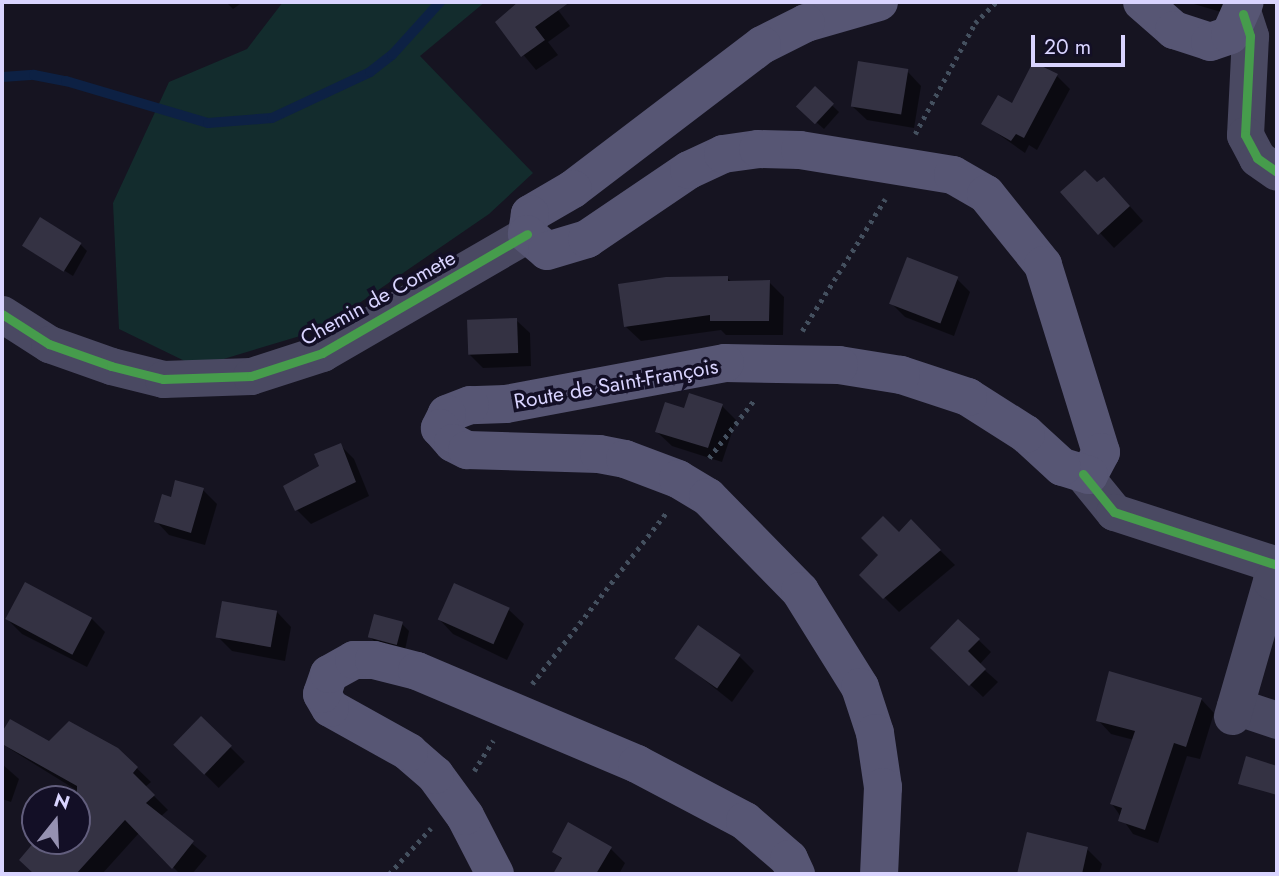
<!DOCTYPE html>
<meta charset="utf-8">
<style>
body{margin:0}
#map{position:relative;width:1279px;height:876px;overflow:hidden;background:#161421;font-family:Jost,sans-serif}
div>[style]{position:absolute}
[style*='--x']{left:calc(var(--x)*1px);top:calc(var(--y)*1px);width:calc(var(--w)*1px);rotate:calc(var(--a)*1deg)}
.green>*{inset:0;background:#132c2d}
.shadow>*{inset:0;background:#0007;transform-origin:0 0}
.stream>*{height:10px;margin:-5px;padding:0 5px;transform-origin:5px;border-radius:5px;background:#0d2144}
.building>*{inset:0;background:#343243;transform-origin:0 0}
.path>*{height:4.5px;margin-top:-2.25px;transform-origin:0;background:repeating-linear-gradient(90deg,#44505f 0 3.5px,transparent 0 8.5px)}
.street>*{height:37px;margin:-18.5px;padding:0 18.5px;transform-origin:18.5px;border-radius:18.5px;background:#4a4962}
.secondary>*{height:38px;margin:-19px;padding:0 19px;transform-origin:19px;border-radius:19px;background:#575674}
.cycleway>*{height:9px;margin:-4.5px;padding:0 4.5px;transform-origin:4.5px;border-radius:4.5px;background:#469c4c}
span{translate:-50% -50%;white-space:nowrap;text-align:center;line-height:1.15;-webkit-text-stroke:7px #130f26;paint-order:stroke}
.street-label{font-size:21px;color:#d9d4ff}
.frame{position:absolute;inset:0;border:4px solid #d9d4ff;pointer-events:none}
.north{position:absolute;left:21px;top:785px;width:70px;height:70px;box-sizing:border-box;background:#130f26;border:2px solid #625e7d;border-radius:50%;rotate:18deg;font-size:19px;font-weight:700;line-height:28px;text-align:center;color:#d9d4ff}
.north::after{content:'';display:block;margin:auto;width:24px;height:32px;background:#9591b1;clip-path:polygon(50% 0,100% 100%,50% 72%,0 100%)}
.scale{position:absolute;left:1031px;top:35px;width:94px;height:32px;box-sizing:border-box;border:4px solid #d9d4ff;border-top:0;padding-left:9px;font-size:21px;line-height:24px;white-space:nowrap;color:#d9d4ff;-webkit-text-stroke:5px #130f26;paint-order:stroke}
</style>
<div id="map">
<div class="green">
<i style="clip-path:polygon(283px 2px,485px 2px,420px 56px,533px 173px,489px 214px,320px 330px,197px 367px,119px 329px,113px 203px,169px 82px,247px 49px)"></i>
</div>
<div class="shadow">
<i style="clip-path:polygon(226px 2px,243px 2px,233px 9px)"></i>
<i style="clip-path:polygon(523px 2px,552px 2px,570px 26px,548px 42px,558px 55px,536px 70px,497px 23px)"></i>
<i style="clip-path:polygon(1187px 2px,1223px 2px,1221px 12px)"></i>
<i style="clip-path:polygon(907px 71px,921px 86px,914px 128px,867px 120px,852px 106px)"></i>
<i style="clip-path:polygon(1057px 76px,1070px 89px,1037px 150px,1029px 145px,1025px 153px,984px 124px)"></i>
<i style="clip-path:polygon(815px 89px,839px 112px,824px 129px,807px 114px)"></i>
<i style="clip-path:polygon(1097px 184px,1118px 193px,1143px 221px,1114px 248px,1063px 193px)"></i>
<i style="clip-path:polygon(80px 244px,87px 251px,73px 276px,25px 246px)"></i>
<i style="clip-path:polygon(727px 277px,732px 283px,769px 282px,784px 297px,783px 335px,726px 335px,721px 330px,641px 341px,626px 327px)"></i>
<i style="clip-path:polygon(957px 279px,970px 292px,954px 336px,905px 317px,892px 304px)"></i>
<i style="clip-path:polygon(516px 320px,530px 333px,531px 366px,483px 368px,469px 354px)"></i>
<i style="clip-path:polygon(722px 406px,736px 420px,722px 462px,672px 446px,657px 432px,685px 410px)"></i>
<i style="clip-path:polygon(340px 445px,354px 459px,369px 496px,311px 524px,297px 510px,321px 467px)"></i>
<i style="clip-path:polygon(203px 490px,217px 504px,205px 545px,169px 535px,156px 521px,172px 499px)"></i>
<i style="clip-path:polygon(911px 522px,955px 565px,899px 612px,862px 575px)"></i>
<i style="clip-path:polygon(26px 585px,91px 618px,105px 632px,87px 667px,22px 634px,8px 620px)"></i>
<i style="clip-path:polygon(509px 610px,524px 624px,507px 660px,453px 634px,439px 619px)"></i>
<i style="clip-path:polygon(277px 612px,291px 627px,285px 661px,232px 651px,217px 636px)"></i>
<i style="clip-path:polygon(959px 621px,991px 652px,979px 665px,998px 682px,983px 697px,932px 648px)"></i>
<i style="clip-path:polygon(402px 624px,409px 631px,405px 650px,377px 644px,370px 637px)"></i>
<i style="clip-path:polygon(739px 656px,754px 671px,732px 702px,677px 658px)"></i>
<i style="clip-path:polygon(1201px 699px,1214px 713px,1200px 759px,1187px 756px,1158px 843px,1133px 834px,1112px 804px,1134px 740px,1111px 734px,1098px 720px)"></i>
<i style="left:201px;top:718px;width:62px;height:37px;rotate:45deg"></i>
<i style="clip-path:polygon(10px 721px,49px 743px,117px 749px,151px 782px,145px 787px,168px 810px,160px 817px,207px 856px,192px 874px,180px 874px,139px 833px,102px 874px,36px 874px,21px 860px,38px 841px,77px 841px,76px 799px,81px 793px,2px 744px)"></i>
<i style="clip-path:polygon(2px 764px,19px 779px,11px 802px,2px 799px)"></i>
<i style="clip-path:polygon(1028px 835px,1087px 849px,1102px 864px,1099px 874px,1018px 874px)"></i>
<i style="clip-path:polygon(611px 849px,625px 863px,619px 874px,555px 874px,563px 860px,554px 852px)"></i>
</div>
<div class="stream">
<i style="--x:2;--y:77;--w:32;--a:-4"></i>
<i style="--x:34;--y:75;--w:33;--a:11"></i>
<i style="--x:66;--y:81;--w:148;--a:16.5"></i>
<i style="--x:208;--y:123;--w:64;--a:-4.5"></i>
<i style="--x:272;--y:118;--w:108;--a:-25.1"></i>
<i style="--x:370;--y:72;--w:28;--a:-38"></i>
<i style="--x:392;--y:55;--w:72;--a:-47.8"></i>
</div>
<div class="building">
<i style="clip-path:polygon(518px 2px,570px 2px,535px 27px,545px 40px,521px 57px,495px 22px)"></i>
<i style="left:858px;top:61px;width:51px;height:46px;rotate:9deg"></i>
<i style="clip-path:polygon(1033px 62px,1058px 74px,1024px 138px,1016px 134px,1011px 141px,981px 124px,998px 95px,1012px 103px)"></i>
<i style="left:815px;top:86px;width:26px;height:28px;rotate:43deg"></i>
<i style="clip-path:polygon(1085px 170px,1097px 182px,1104px 177px,1130px 206px,1098px 235px,1060px 192px)"></i>
<i style="left:40px;top:217px;width:49px;height:34px;rotate:32deg"></i>
<i style="left:907px;top:257px;width:55px;height:50px;rotate:21deg"></i>
<i style="clip-path:polygon(728px 276px,728px 281px,770px 280px,769px 321px,710px 321px,710px 315px,624px 327px,618px 284px,666px 277px)"></i>
<i style="left:517px;top:318px;width:35px;height:50px;rotate:88deg"></i>
<i style="clip-path:polygon(689px 393px,723px 404px,708px 448px,655px 432px,665px 402px,684px 408px)"></i>
<i style="clip-path:polygon(341px 443px,356px 482px,295px 511px,283px 486px,319px 466px,314px 454px)"></i>
<i style="clip-path:polygon(175px 480px,204px 488px,191px 533px,154px 522px,162px 494px,171px 497px)"></i>
<i style="clip-path:polygon(883px 516px,899px 532px,911px 519px,941px 550px,883px 599px,859px 575px,878px 555px,861px 538px)"></i>
<i style="left:25px;top:582px;width:76px;height:42px;rotate:28deg"></i>
<i style="left:454px;top:583px;width:61px;height:40px;rotate:24deg"></i>
<i style="left:222px;top:601px;width:56px;height:37px;rotate:10deg"></i>
<i style="left:374px;top:614px;width:30px;height:24px;rotate:15deg"></i>
<i style="clip-path:polygon(958px 619px,980px 639px,968px 651px,986px 669px,969px 686px,930px 648px)"></i>
<i style="left:698px;top:625px;width:52px;height:41px;rotate:35deg"></i>
<i style="clip-path:polygon(1109px 671px,1202px 698px,1186px 747px,1174px 743px,1145px 830px,1118px 821px,1122px 808px,1110px 804px,1135px 731px,1096px 721px)"></i>
<i style="left:201px;top:716px;width:43px;height:40px;rotate:44deg"></i>
<i style="clip-path:polygon(10px 719px,49px 741px,69px 721px,118px 748px,138px 767px,133px 773px,155px 795px,146px 803px,194px 841px,172px 869px,125px 820px,76px 874px,34px 874px,19px 860px,35px 841px,77px 841px,77px 786px,2px 744px,2px 732px)"></i>
<i style="clip-path:polygon(1246px 756px,1277px 766px,1277px 795px,1238px 784px)"></i>
<i style="clip-path:polygon(568px 822px,612px 847px,596px 874px,553px 874px,562px 858px,552px 852px)"></i>
<i style="clip-path:polygon(1027px 832px,1088px 847px,1082px 874px,1017px 874px)"></i>
</div>
<div class="path">
<i style="--x:915;--y:134;--w:126;--a:-61.6"></i>
<i style="--x:975;--y:23;--w:30;--a:-45"></i>
<i style="--x:802;--y:331;--w:156;--a:-57.8"></i>
<i style="--x:709;--y:458;--w:75;--a:-52.1"></i>
<i style="--x:532;--y:684;--w:219;--a:-51.9"></i>
<i style="--x:474;--y:771;--w:36;--a:-58"></i>
<i style="--x:389;--y:874;--w:62;--a:-47.6"></i>
</div>
<div class="street">
<i style="--x:1243;--y:14;--w:23;--a:72"></i>
<i style="--x:1250;--y:36;--w:99;--a:92.9"></i>
<i style="--x:1245;--y:135;--w:26;--a:62"></i>
<i style="--x:1257;--y:158;--w:24;--a:35"></i>
<i style="--x:2;--y:314;--w:56;--a:32.6"></i>
<i style="--x:49;--y:344;--w:66;--a:19.5"></i>
<i style="--x:111;--y:366;--w:54;--a:14"></i>
<i style="--x:163;--y:379;--w:88;--a:-2"></i>
<i style="--x:251;--y:376;--w:75;--a:-17.9"></i>
<i style="--x:322;--y:353;--w:237;--a:-30.1"></i>
<i style="--x:1083;--y:474;--w:49;--a:50.8"></i>
<i style="--x:1114;--y:512;--w:171;--a:18"></i>
<i style="--x:1235;--y:706;--w:44;--a:18.4"></i>
<i style="--x:1232;--y:716;--w:141;--a:-73.9"></i>
<i style="--x:1271;--y:581;--w:8;--a:-45"></i>
</div>
<div class="secondary">
<i style="--x:879;--y:2;--w:76;--a:164"></i>
<i style="--x:806;--y:23;--w:49;--a:153.4"></i>
<i style="--x:762;--y:45;--w:238;--a:142.7"></i>
<i style="--x:573;--y:189;--w:50;--a:149.8"></i>
<i style="--x:530;--y:214;--w:20;--a:99"></i>
<i style="--x:527;--y:234;--w:26;--a:40"></i>
<i style="--x:547;--y:251;--w:42;--a:-16.7"></i>
<i style="--x:587;--y:239;--w:123;--a:-34.1"></i>
<i style="--x:689;--y:170;--w:38;--a:-25"></i>
<i style="--x:723;--y:154;--w:35;--a:-8"></i>
<i style="--x:758;--y:149;--w:42;--a:1.4"></i>
<i style="--x:800;--y:150;--w:155;--a:9.3"></i>
<i style="--x:953;--y:175;--w:38;--a:30"></i>
<i style="--x:986;--y:194;--w:91;--a:51.2"></i>
<i style="--x:1043;--y:265;--w:196;--a:72.8"></i>
<i style="--x:1101;--y:452;--w:26;--a:118"></i>
<i style="--x:1089;--y:475;--w:28;--a:-163"></i>
<i style="--x:1062;--y:467;--w:49;--a:-137.5"></i>
<i style="--x:1026;--y:434;--w:69;--a:-147.5"></i>
<i style="--x:968;--y:397;--w:71;--a:-161.8"></i>
<i style="--x:901;--y:375;--w:63;--a:-170.8"></i>
<i style="--x:839;--y:365;--w:114;--a:-179"></i>
<i style="--x:725;--y:363;--w:223;--a:169.4"></i>
<i style="--x:506;--y:404;--w:36;--a:178"></i>
<i style="--x:470;--y:405;--w:25;--a:159"></i>
<i style="--x:447;--y:414;--w:16;--a:117"></i>
<i style="--x:440;--y:428;--w:20;--a:49"></i>
<i style="--x:453;--y:443;--w:16;--a:27"></i>
<i style="--x:467;--y:450;--w:132;--a:1.7"></i>
<i style="--x:599;--y:454;--w:26;--a:11"></i>
<i style="--x:625;--y:459;--w:57;--a:20.7"></i>
<i style="--x:678;--y:479;--w:35;--a:31"></i>
<i style="--x:708;--y:497;--w:132;--a:45.6"></i>
<i style="--x:800;--y:591;--w:113;--a:58"></i>
<i style="--x:860;--y:687;--w:48;--a:71.9"></i>
<i style="--x:875;--y:733;--w:55;--a:81.6"></i>
<i style="--x:883;--y:787;--w:87;--a:92.6"></i>
<i style="--x:1142;--y:2;--w:43;--a:41.2"></i>
<i style="--x:1174;--y:30;--w:38;--a:18"></i>
<i style="--x:1210;--y:42;--w:21;--a:-19"></i>
<i style="--x:1230;--y:35;--w:36;--a:-66"></i>
<i style="--x:495;--y:874;--w:65;--a:-117.3"></i>
<i style="--x:465;--y:816;--w:51;--a:-126.2"></i>
<i style="--x:435;--y:775;--w:35;--a:-139"></i>
<i style="--x:409;--y:752;--w:90;--a:-150.9"></i>
<i style="--x:330;--y:708;--w:16;--a:-120"></i>
<i style="--x:322;--y:694;--w:21;--a:-71"></i>
<i style="--x:329;--y:674;--w:29;--a:-29"></i>
<i style="--x:354;--y:660;--w:20;--a:0"></i>
<i style="--x:374;--y:660;--w:44;--a:14.3"></i>
<i style="--x:417;--y:671;--w:239;--a:22.9"></i>
<i style="--x:637;--y:764;--w:122;--a:27.8"></i>
<i style="--x:745;--y:821;--w:58;--a:40.8"></i>
<i style="--x:789;--y:859;--w:17;--a:65"></i>
</div>
<div class="cycleway">
<i style="--x:1243;--y:14;--w:23;--a:72"></i>
<i style="--x:1250;--y:36;--w:99;--a:92.9"></i>
<i style="--x:1245;--y:135;--w:26;--a:62"></i>
<i style="--x:1257;--y:158;--w:24;--a:35"></i>
<i style="--x:2;--y:314;--w:56;--a:32.6"></i>
<i style="--x:49;--y:344;--w:66;--a:19.5"></i>
<i style="--x:111;--y:366;--w:54;--a:14"></i>
<i style="--x:163;--y:379;--w:88;--a:-2"></i>
<i style="--x:251;--y:376;--w:75;--a:-17.9"></i>
<i style="--x:322;--y:353;--w:237;--a:-30.1"></i>
<i style="--x:1083;--y:474;--w:49;--a:50.8"></i>
<i style="--x:1114;--y:512;--w:171;--a:18"></i>
</div>
<div class="street-label">
<span style="left:378px;top:298px;rotate:-29deg">Chemin de Comete</span>
<span style="left:616px;top:384px;rotate:-10deg">Route de Saint-François</span>
</div>
<div class="frame"></div>
<div class="north">N</div>
<div class="scale">20 m</div>
</div>
